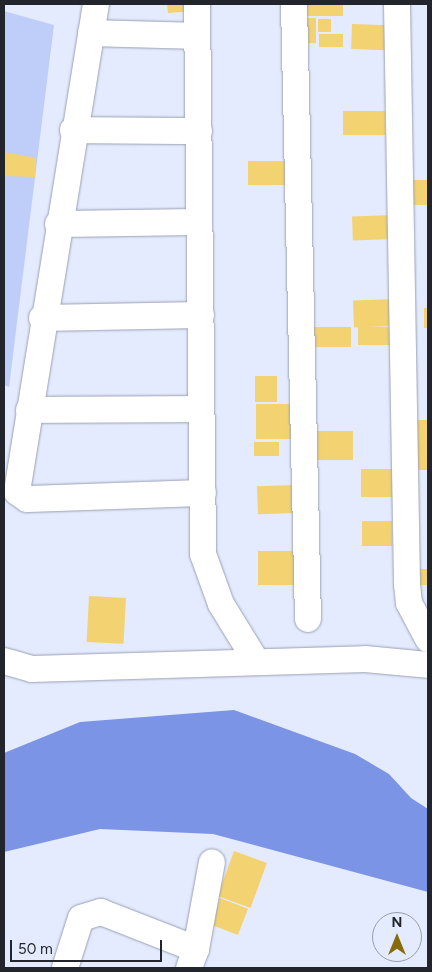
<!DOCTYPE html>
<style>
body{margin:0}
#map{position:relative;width:432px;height:972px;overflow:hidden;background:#e4ebfe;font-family:Figtree,sans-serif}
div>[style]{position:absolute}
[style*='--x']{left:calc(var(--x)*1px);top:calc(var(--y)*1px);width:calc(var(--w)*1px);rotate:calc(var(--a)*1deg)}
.green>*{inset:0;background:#bfcef8}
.water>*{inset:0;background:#7c94e5}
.building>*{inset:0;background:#f2d271;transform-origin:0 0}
.roads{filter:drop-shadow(0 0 1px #9aa0b3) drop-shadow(0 0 1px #9aa0b3)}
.minor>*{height:26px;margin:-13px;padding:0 13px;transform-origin:13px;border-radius:13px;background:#fff}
span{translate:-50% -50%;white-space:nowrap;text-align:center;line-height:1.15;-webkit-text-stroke:4.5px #e4ebfe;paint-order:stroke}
.frame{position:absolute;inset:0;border:5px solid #22252c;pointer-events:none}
.north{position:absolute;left:372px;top:912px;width:50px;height:50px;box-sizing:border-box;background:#e4ebfe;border:1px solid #969caa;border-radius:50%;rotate:0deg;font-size:14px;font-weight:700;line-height:20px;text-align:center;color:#22252c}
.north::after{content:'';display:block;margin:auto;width:18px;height:22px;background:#866c09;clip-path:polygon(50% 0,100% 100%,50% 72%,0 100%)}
.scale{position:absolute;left:10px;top:940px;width:152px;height:22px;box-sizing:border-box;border:2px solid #22252c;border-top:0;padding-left:6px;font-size:15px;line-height:18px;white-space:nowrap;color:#22252c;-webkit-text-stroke:4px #e4ebfe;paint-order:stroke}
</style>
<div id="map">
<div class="green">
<i style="clip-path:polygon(4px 11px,54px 25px,9px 387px,4px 385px)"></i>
</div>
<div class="water">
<i style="clip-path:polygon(234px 710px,355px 754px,389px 774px,411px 798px,428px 809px,428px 892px,213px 834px,100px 829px,4px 852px,4px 753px,80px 722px)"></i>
</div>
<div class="building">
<i style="clip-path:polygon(167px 4px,193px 4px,194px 11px,168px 13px)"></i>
<i style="left:303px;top:4px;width:40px;height:12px"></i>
<i style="left:301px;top:18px;width:15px;height:25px"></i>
<i style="left:318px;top:19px;width:13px;height:13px"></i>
<i style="left:352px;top:24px;width:37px;height:25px;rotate:2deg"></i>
<i style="left:319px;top:34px;width:24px;height:13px"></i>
<i style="left:343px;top:111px;width:42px;height:24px"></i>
<i style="clip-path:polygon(4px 152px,36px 158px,35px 177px,4px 176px)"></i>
<i style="left:248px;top:161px;width:43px;height:24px"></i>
<i style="left:428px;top:180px;width:25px;height:17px;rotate:90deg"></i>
<i style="left:393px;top:215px;width:24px;height:41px;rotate:88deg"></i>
<i style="left:394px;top:299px;width:27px;height:41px;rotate:88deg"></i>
<i style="left:424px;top:308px;width:4px;height:20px"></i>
<i style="left:314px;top:327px;width:37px;height:20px"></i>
<i style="left:358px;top:327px;width:35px;height:18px"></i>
<i style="left:277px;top:376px;width:26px;height:22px;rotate:90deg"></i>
<i style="left:256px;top:404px;width:42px;height:35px"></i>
<i style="left:415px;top:420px;width:13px;height:50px"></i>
<i style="left:313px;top:431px;width:40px;height:29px"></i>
<i style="left:279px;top:442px;width:14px;height:25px;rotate:90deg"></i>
<i style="left:361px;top:469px;width:37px;height:28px"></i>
<i style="left:295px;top:485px;width:28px;height:38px;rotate:88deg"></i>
<i style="left:362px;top:521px;width:30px;height:25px"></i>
<i style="left:258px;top:551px;width:40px;height:34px"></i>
<i style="left:416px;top:569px;width:12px;height:16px"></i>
<i style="left:89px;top:596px;width:37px;height:46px;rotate:3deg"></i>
<i style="left:234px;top:851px;width:35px;height:48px;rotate:20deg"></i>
<i style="left:220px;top:898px;width:30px;height:28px;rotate:21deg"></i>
</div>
<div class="roads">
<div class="minor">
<i style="--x:96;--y:4;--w:494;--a:99.2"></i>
<i style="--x:17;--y:492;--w:12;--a:35"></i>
<i style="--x:27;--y:499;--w:176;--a:-2"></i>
<i style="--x:197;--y:4;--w:550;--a:89.37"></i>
<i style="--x:203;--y:554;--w:53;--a:70.2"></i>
<i style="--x:221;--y:604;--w:67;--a:58.4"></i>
<i style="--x:294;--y:4;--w:615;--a:88.7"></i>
<i style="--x:397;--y:4;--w:580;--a:89.01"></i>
<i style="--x:407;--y:584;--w:19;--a:84"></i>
<i style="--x:409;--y:603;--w:41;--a:62.2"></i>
<i style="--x:91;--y:33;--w:106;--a:1.6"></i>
<i style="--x:73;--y:130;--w:126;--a:0.5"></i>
<i style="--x:58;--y:224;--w:141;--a:-0.8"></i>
<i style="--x:42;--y:318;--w:159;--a:-1.1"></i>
<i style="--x:29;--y:410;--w:171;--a:-0.3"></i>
<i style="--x:4;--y:661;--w:29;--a:16"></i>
<i style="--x:32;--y:669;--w:333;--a:-1.7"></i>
<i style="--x:365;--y:659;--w:63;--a:5.4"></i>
<i style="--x:196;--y:949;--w:88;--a:-79.6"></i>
<i style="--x:65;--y:968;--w:52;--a:-72.3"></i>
<i style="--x:81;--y:918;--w:21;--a:-17"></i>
<i style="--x:101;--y:912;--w:102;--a:21.3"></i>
<i style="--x:196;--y:949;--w:20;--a:110"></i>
</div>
</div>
<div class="frame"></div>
<div class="north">N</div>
<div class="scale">50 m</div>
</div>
